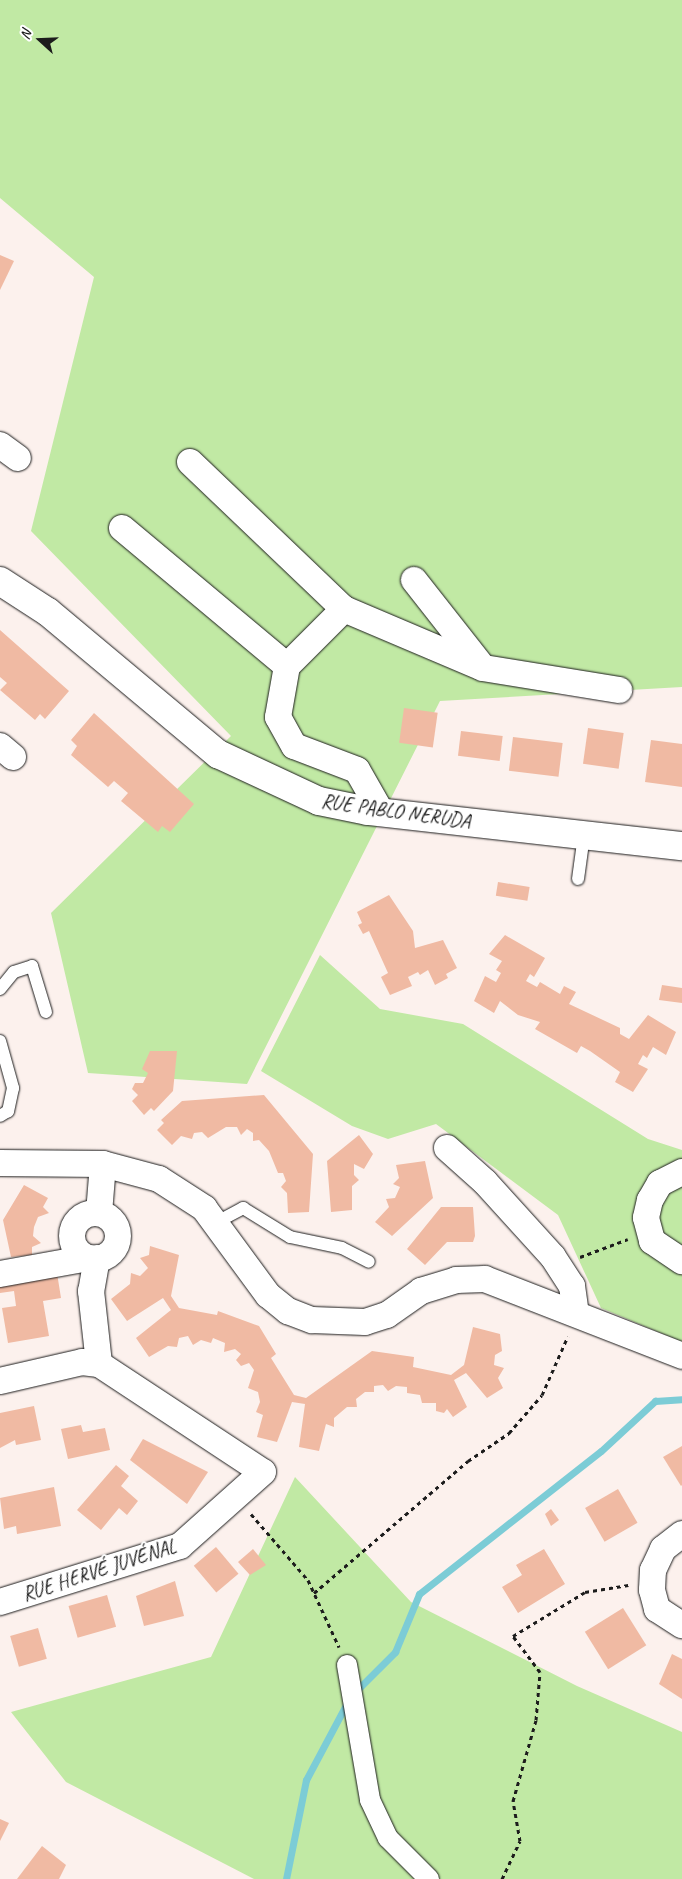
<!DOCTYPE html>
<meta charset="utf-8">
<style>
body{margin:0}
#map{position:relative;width:682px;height:1879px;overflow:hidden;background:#fcf1ed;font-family:Caveat,sans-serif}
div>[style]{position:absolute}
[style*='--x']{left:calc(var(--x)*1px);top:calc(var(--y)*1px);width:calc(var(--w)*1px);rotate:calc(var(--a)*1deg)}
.green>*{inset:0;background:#c1e9a4}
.stream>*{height:7px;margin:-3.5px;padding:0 3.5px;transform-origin:3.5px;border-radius:3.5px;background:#7cccd6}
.building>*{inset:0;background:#f0baa3;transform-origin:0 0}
.path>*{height:3px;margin-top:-1.5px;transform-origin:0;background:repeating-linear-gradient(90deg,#1c1c1c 0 4px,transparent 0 8px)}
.roads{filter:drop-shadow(0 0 1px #1c1c1c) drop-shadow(0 0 1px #1c1c1c)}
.service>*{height:12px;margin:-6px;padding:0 6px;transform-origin:6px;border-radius:6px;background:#fff}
.pedestrian>*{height:20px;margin:-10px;padding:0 10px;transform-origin:10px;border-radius:10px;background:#fff}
.minor>*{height:26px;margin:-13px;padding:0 13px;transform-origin:13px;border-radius:13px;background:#fff}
.minor>.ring{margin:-13px;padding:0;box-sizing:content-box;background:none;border:26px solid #fff;border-radius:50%}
.secondary>*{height:28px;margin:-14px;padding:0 14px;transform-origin:14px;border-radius:14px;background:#fff}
span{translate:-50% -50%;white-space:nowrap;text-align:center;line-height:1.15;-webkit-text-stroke:4px #fff;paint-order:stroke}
.street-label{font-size:20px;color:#1c1c1c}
.north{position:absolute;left:15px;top:15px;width:50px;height:50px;-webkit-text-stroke:4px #fff;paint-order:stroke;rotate:290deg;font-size:14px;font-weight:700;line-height:20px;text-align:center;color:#1c1c1c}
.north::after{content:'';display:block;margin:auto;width:18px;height:22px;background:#1c1c1c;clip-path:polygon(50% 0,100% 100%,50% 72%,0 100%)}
</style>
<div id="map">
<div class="green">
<i style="clip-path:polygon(0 0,682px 0,682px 687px,440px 701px,247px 1084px,88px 1073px,51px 913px,231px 736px,31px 531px,94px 277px,0 198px)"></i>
<i style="clip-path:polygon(320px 955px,380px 1009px,463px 1024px,648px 1139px,682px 1150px,682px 1342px,601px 1308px,558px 1215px,436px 1124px,388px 1139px,352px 1126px,261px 1071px)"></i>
<i style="clip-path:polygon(295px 1477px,411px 1602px,577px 1686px,682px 1732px,682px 1879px,254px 1879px,66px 1782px,11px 1712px,211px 1657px)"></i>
</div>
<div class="stream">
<i style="--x:355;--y:1692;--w:57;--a:-45"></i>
<i style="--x:395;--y:1652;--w:63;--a:-67.5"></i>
<i style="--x:419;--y:1594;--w:231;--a:-38.2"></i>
<i style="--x:601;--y:1451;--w:74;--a:-42.8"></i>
<i style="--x:655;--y:1401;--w:27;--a:-4"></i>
<i style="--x:286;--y:1879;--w:101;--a:-78.6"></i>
<i style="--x:306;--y:1780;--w:89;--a:-62"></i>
</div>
<div class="building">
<i style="clip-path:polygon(0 255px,14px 261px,0 290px)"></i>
<i style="clip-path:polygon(0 630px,69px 691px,45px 719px,40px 714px,35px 720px,0 690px,7px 683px,0 677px)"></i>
<i style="left:404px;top:708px;width:34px;height:35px;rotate:8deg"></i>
<i style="clip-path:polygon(94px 713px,194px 804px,170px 832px,162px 826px,158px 832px,121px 801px,128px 793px,114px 781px,108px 787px,71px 755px,77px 746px,71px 740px)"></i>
<i style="left:588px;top:728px;width:36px;height:36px;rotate:8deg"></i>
<i style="left:461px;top:731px;width:42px;height:25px;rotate:7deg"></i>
<i style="left:513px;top:737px;width:50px;height:34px;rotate:7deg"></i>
<i style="clip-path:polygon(651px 740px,682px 744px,682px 787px,645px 782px)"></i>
<i style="left:498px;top:882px;width:32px;height:14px;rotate:9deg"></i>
<i style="clip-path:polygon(389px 895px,413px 931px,415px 948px,443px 940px,457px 968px,446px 974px,448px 978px,435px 985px,428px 970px,420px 975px,418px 972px,408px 977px,412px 986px,390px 995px,381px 977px,388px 973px,369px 931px,363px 934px,358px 925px,362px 923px,357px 912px)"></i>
<i style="clip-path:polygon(505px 935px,545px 958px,534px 977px,530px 974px,526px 981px,537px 987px,540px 982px,560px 994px,564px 986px,576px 992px,569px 1004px,620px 1028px,620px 1034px,629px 1039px,648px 1015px,676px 1032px,666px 1055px,653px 1047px,647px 1058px,643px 1055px,638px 1064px,648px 1069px,633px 1092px,615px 1082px,620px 1072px,590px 1051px,581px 1046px,577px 1053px,535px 1029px,540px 1022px,518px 1015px,500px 1001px,494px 1013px,474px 1001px,485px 976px,496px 982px,501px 973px,496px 970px,502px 961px,489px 954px)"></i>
<i style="clip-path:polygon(662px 985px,682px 988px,682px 1003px,659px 1000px)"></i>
<i style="clip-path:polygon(150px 1051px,177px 1051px,173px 1091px,154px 1111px,151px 1108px,144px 1115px,132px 1101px,138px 1095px,132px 1089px,135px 1083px,143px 1083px,148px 1073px,142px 1069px)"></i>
<i style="clip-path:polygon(264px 1095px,313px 1154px,309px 1212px,288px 1213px,287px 1193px,281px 1187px,286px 1181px,283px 1173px,278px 1173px,269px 1151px,259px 1140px,253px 1141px,253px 1133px,247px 1129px,241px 1135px,237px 1127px,226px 1127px,208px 1138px,202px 1132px,194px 1133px,192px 1139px,181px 1136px,172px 1145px,157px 1130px,164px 1123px,161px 1120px,182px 1101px)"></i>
<i style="clip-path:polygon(359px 1135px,373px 1154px,364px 1169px,354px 1164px,354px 1175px,359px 1180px,352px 1186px,352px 1210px,331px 1212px,327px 1161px)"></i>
<i style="clip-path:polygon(425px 1161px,433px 1198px,392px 1236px,375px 1222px,389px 1207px,386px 1199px,395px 1198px,400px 1187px,393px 1184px,399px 1178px,396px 1165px)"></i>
<i style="clip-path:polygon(24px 1185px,48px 1198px,43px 1207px,49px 1213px,38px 1217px,34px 1227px,33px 1236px,41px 1243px,32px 1247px,32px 1255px,11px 1257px,3px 1220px)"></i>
<i style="clip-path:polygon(441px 1207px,473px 1207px,475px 1236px,473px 1242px,447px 1242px,425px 1265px,407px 1249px)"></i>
<i style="clip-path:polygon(150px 1246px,179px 1255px,171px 1296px,179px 1308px,217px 1315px,218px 1311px,259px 1326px,276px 1354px,271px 1358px,294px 1395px,306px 1398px,372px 1351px,414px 1357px,413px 1367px,451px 1375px,464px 1365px,473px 1327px,500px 1334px,502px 1351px,495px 1355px,494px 1365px,504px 1368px,498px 1378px,503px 1388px,487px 1398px,466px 1373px,454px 1380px,467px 1407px,453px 1417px,447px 1409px,444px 1413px,436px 1411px,436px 1403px,422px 1403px,420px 1395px,407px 1393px,407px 1387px,396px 1386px,388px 1391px,383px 1385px,374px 1386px,374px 1392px,365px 1392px,356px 1399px,357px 1407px,347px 1407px,334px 1418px,334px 1427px,326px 1424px,319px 1451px,299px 1447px,305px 1404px,292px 1402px,277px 1442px,257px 1437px,263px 1415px,256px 1412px,260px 1402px,258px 1392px,248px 1388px,254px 1370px,249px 1363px,241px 1366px,236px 1360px,241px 1354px,235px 1349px,224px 1352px,225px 1343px,213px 1338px,211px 1343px,201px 1340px,193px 1345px,188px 1336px,179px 1338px,177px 1347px,168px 1346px,149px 1357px,136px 1338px,171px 1310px,163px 1298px,127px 1321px,111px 1299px,130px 1284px,131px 1273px,140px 1276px,148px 1268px,140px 1258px,149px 1255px)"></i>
<i style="clip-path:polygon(57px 1273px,61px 1298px,43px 1301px,49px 1336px,8px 1343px,2px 1308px,16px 1306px,14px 1291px,0 1293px,0 1283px)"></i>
<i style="clip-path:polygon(34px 1406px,41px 1440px,16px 1445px,15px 1440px,0 1448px,0 1413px)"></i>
<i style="clip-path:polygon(81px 1425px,83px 1432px,105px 1428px,110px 1450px,68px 1459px,61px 1429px)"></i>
<i style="clip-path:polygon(143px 1439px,208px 1472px,187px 1504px,130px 1460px)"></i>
<i style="clip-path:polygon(682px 1446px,682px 1485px,681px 1486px,663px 1457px)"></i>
<i style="clip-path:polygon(116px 1465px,129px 1476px,121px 1486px,138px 1501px,127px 1515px,119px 1508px,101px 1530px,77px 1510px)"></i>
<i style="clip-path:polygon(54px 1487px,61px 1526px,17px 1534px,16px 1526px,4px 1529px,0 1498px)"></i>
<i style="left:618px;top:1489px;width:39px;height:38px;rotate:60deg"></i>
<i style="clip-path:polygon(551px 1509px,559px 1520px,551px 1526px,545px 1514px)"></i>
<i style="left:216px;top:1547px;width:35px;height:29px;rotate:50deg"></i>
<i style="clip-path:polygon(253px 1549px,266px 1565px,250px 1575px,238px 1562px)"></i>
<i style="clip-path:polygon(544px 1549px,565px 1584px,518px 1613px,502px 1587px,522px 1575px,516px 1565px)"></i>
<i style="clip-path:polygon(175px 1581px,184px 1616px,144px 1626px,136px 1596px)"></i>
<i style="left:107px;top:1595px;width:33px;height:40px;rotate:74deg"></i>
<i style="left:623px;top:1608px;width:44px;height:45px;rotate:58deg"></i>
<i style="left:38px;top:1628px;width:32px;height:29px;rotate:74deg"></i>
<i style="clip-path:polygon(672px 1654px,682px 1659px,682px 1699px,659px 1684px)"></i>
<i style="clip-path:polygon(0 1819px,9px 1823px,0 1841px)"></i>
<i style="clip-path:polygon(42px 1846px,66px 1865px,59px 1879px,17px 1879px)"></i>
</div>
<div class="path">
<i style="--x:580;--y:1257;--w:51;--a:-20.6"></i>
<i style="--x:251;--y:1514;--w:87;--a:49.2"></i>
<i style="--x:308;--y:1580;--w:74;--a:65.2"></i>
<i style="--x:314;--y:1593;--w:203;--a:-40.6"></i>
<i style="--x:468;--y:1461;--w:50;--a:-34.3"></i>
<i style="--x:509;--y:1433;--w:50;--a:-49"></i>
<i style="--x:542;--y:1395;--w:64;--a:-66.2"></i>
<i style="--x:502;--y:1879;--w:42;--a:-64.7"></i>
<i style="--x:520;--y:1841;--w:41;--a:-99.9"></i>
<i style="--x:513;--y:1801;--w:84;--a:-74.1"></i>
<i style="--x:536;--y:1720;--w:48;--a:-85.2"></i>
<i style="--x:540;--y:1672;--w:45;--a:-126.9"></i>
<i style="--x:513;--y:1636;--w:84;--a:-31.4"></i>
<i style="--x:585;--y:1592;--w:44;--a:-9.2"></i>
</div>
<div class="roads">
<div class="service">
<i style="--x:578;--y:879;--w:44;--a:-82.2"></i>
<i style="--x:0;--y:989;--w:22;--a:-51"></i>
<i style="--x:14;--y:972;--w:19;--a:-18"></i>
<i style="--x:32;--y:966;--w:48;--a:73.1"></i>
<i style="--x:0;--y:1041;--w:49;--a:74.5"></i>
<i style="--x:13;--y:1088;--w:24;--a:102"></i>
<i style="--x:8;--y:1111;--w:9;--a:148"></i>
<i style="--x:217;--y:1222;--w:30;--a:-28"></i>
<i style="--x:243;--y:1208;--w:55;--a:31.7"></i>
<i style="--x:290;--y:1237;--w:53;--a:11.9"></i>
<i style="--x:342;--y:1248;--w:30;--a:27"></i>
</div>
<div class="pedestrian">
<i style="--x:347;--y:1665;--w:137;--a:80.3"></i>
<i style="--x:370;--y:1800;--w:42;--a:64.7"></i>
<i style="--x:388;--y:1838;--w:58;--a:45"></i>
</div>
<div class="minor">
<i style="--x:0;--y:445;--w:22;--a:36"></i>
<i style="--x:190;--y:462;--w:213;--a:43.7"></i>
<i style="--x:122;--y:528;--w:215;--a:39.9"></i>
<i style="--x:414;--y:580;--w:108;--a:51.8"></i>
<i style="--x:0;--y:746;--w:17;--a:40"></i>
<i style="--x:381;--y:812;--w:48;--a:-119.7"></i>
<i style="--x:357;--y:770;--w:67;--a:-159.1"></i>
<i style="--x:294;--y:746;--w:33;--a:-119"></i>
<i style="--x:278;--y:717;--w:52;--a:-80"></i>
<i style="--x:287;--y:666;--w:81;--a:-45"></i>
<i style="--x:344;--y:609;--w:151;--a:23"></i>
<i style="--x:483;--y:668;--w:138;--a:9.2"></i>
<i style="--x:447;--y:1148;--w:51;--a:41.8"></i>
<i style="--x:485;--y:1182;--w:101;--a:47.8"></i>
<i style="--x:553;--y:1257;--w:35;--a:57"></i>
<i style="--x:572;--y:1286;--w:27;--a:82"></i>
<i style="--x:0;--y:1163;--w:103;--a:0.6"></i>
<i style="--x:103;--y:1164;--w:58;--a:15"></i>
<i style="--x:159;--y:1179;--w:54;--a:32.8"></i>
<i style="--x:204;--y:1208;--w:108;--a:53.7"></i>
<i style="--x:268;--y:1295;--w:26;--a:39"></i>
<i style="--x:288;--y:1311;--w:26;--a:21"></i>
<i style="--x:312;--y:1320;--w:53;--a:2.2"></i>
<i style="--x:365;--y:1322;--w:23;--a:-18"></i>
<i style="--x:387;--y:1315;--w:42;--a:-35.2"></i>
<i style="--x:421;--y:1291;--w:37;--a:-17"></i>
<i style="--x:456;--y:1280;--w:29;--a:-2"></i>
<i style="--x:485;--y:1279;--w:212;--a:21.3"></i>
<i style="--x:682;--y:1172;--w:25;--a:153"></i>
<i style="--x:660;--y:1183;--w:20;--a:120"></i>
<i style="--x:650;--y:1200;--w:18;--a:103"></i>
<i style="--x:646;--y:1218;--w:24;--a:75"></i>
<i style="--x:652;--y:1241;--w:36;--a:34"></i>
<i style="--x:99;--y:1213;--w:49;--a:-85.3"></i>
<i class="ring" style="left:72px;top:1213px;width:20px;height:20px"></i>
<i style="--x:97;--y:1258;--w:34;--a:100"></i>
<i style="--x:91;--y:1291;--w:73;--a:83.7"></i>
<i style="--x:0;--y:1274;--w:90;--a:-10.2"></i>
<i style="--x:0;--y:1381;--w:84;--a:-13"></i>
<i style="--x:82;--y:1362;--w:17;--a:7"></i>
<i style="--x:99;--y:1364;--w:196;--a:33.4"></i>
<i style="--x:263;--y:1472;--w:111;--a:138.3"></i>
<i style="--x:180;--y:1546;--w:189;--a:162.7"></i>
<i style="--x:682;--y:1534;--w:24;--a:142"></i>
<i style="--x:663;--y:1549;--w:23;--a:115"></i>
<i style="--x:653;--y:1570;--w:20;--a:93"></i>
<i style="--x:652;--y:1590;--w:20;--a:75"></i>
<i style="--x:657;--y:1609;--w:30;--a:33"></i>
</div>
<div class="secondary">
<i style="--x:0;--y:581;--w:57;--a:32.9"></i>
<i style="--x:48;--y:612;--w:222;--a:39.9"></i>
<i style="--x:218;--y:754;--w:111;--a:25"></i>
<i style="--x:319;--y:801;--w:50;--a:11.5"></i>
<i style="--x:368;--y:811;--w:316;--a:6.4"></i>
</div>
</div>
<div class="street-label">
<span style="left:396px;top:811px;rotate:8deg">RUE PABLO NERUDA</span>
<span style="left:99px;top:1570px;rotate:-18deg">RUE HERVÉ JUVÉNAL</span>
</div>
<div class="north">N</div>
</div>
